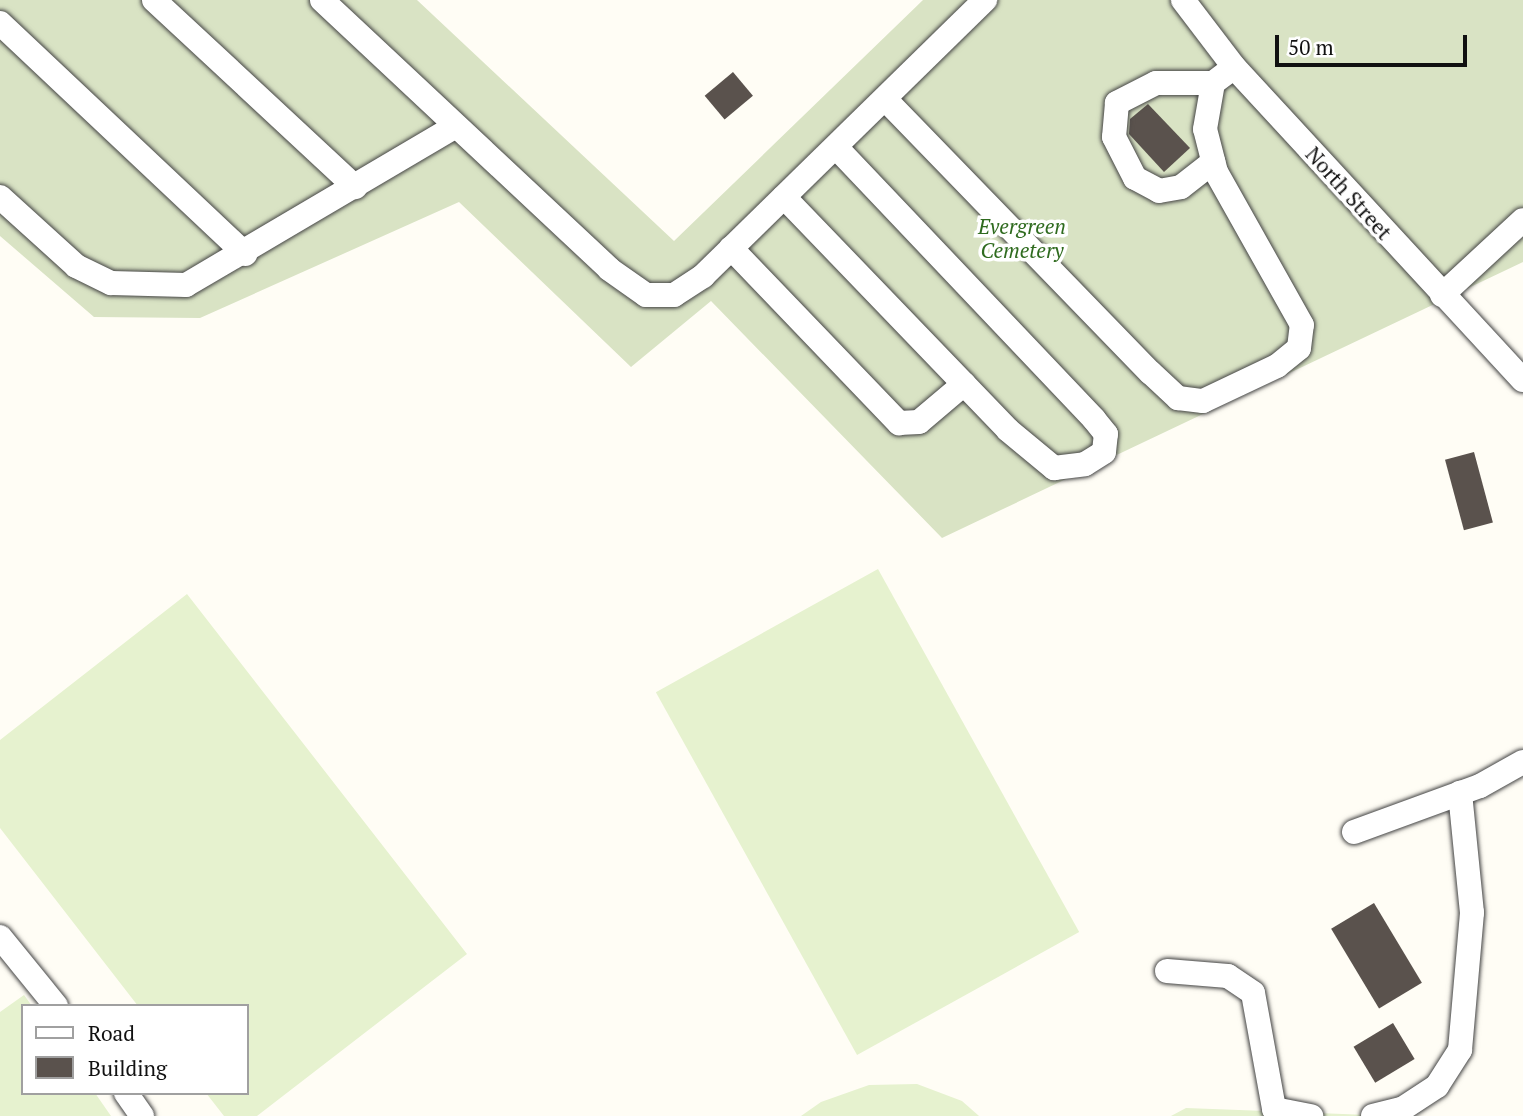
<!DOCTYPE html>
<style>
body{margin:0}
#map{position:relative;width:1523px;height:1116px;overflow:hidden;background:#fffdf5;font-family:"PT Serif",serif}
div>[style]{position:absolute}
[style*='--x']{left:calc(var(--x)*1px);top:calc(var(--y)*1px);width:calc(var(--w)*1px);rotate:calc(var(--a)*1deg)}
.cemetery>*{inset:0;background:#d9e3c4}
.pitch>*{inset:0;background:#e6f2cf;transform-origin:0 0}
.building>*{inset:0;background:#5a524d;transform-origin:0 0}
.roads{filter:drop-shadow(0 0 2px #444) drop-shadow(0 0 2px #444)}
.minor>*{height:24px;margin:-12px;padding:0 12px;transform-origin:12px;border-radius:12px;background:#fff}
span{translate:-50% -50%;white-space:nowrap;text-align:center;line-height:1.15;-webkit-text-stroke:7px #fff;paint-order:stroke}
.street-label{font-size:21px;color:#111}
.park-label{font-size:21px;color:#2f6b1f;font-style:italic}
.legend{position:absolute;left:21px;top:1004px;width:228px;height:91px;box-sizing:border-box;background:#fff;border:2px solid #a0a0a0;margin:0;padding:9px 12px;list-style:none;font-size:21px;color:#111}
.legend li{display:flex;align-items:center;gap:14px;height:35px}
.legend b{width:35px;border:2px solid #a0a0a0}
.scale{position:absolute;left:1275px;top:35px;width:192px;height:32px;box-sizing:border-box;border:4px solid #111;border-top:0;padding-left:9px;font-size:21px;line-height:24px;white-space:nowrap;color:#111;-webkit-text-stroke:5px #fff;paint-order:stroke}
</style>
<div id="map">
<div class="cemetery">
<i style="clip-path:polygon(0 0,417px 0,674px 241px,923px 0,1523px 0,1523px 262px,942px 538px,711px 301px,631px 367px,459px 202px,200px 318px,94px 317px,0 236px)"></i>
</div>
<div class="pitch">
<i style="left:878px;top:569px;width:415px;height:254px;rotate:61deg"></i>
<i style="clip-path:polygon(187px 594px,467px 954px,257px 1116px,224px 1116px,206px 1093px,247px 1093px,247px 1006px,138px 1006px,0 828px,0 740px)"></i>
<i style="clip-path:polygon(24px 995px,32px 1006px,23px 1006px,23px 1093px,95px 1093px,111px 1116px,0 1116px,0 1012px)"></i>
<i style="clip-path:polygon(917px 1084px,962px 1101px,979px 1116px,801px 1116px,821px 1102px,869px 1085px)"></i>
<i style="clip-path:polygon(1186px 1108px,1396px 1116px,1171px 1116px)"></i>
</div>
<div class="building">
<i style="left:733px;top:72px;width:31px;height:37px;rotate:50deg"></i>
<i style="clip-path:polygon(1148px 104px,1190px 148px,1164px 172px,1129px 134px,1130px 119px)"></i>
<i style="left:1474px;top:452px;width:73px;height:30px;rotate:75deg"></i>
<i style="left:1374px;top:903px;width:93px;height:50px;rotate:59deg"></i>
<i style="left:1393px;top:1023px;width:42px;height:46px;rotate:59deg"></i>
</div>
<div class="roads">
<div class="minor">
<i style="--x:154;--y:0;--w:275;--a:42.9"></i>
<i style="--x:322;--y:0;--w:393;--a:43.1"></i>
<i style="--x:609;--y:269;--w:45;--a:35.1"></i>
<i style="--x:646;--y:295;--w:28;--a:0"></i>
<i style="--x:674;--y:295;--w:35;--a:-33"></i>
<i style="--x:703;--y:276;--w:395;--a:-44.4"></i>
<i style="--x:1183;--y:0;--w:84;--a:52.7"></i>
<i style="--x:1234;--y:67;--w:426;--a:47.3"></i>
<i style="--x:0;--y:23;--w:337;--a:43.3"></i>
<i style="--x:1213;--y:83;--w:57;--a:180"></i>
<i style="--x:1156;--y:83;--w:44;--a:152.9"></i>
<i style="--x:1117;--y:103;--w:34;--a:95"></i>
<i style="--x:1114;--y:137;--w:46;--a:62.9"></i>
<i style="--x:1135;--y:178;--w:27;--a:28"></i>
<i style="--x:1159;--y:191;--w:22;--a:-10"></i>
<i style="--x:1181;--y:187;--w:41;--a:-38"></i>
<i style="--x:886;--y:100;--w:380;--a:45.9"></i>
<i style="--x:1151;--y:373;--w:37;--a:43"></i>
<i style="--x:1178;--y:398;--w:25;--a:7"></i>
<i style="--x:1203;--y:401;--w:82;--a:-25.3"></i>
<i style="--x:1277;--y:366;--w:28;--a:-39"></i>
<i style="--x:1299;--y:348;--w:23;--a:-83"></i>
<i style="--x:1302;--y:325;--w:176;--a:-119.3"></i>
<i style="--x:1216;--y:172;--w:44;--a:-104.3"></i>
<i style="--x:1205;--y:129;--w:47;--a:-80.1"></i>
<i style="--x:1213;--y:83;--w:26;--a:-37"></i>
<i style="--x:0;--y:197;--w:103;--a:42.2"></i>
<i style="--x:76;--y:266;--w:39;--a:26"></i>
<i style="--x:111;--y:283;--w:75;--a:1.5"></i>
<i style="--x:186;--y:285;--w:313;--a:-30.5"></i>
<i style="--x:784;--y:197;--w:323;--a:46.1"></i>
<i style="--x:1008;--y:430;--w:60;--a:39.6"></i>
<i style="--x:1054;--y:468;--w:31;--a:-7"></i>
<i style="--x:1085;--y:464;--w:22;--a:-32"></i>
<i style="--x:1104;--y:452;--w:18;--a:-84"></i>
<i style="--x:1106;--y:434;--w:19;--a:-129"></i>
<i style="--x:1094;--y:419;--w:375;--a:-133.5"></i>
<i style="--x:731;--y:248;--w:243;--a:46.2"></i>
<i style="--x:899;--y:423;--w:20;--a:-3"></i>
<i style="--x:919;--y:422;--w:59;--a:-40.2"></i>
<i style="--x:1442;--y:295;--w:110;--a:-42.8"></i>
<i style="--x:1354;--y:832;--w:134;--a:-20.1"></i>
<i style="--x:1480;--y:786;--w:49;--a:-29.2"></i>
<i style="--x:0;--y:937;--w:89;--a:50.9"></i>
<i style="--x:1167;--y:971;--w:61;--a:4.7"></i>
<i style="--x:1228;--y:976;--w:30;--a:34"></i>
<i style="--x:1253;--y:993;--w:118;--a:79.7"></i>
<i style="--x:1274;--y:1109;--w:38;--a:11"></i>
<i style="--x:126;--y:1093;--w:28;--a:55"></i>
<i style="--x:1373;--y:1116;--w:30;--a:-14"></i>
<i style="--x:1402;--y:1109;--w:42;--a:-33.3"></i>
<i style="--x:1437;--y:1086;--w:43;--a:-57.4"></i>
<i style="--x:1460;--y:1050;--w:138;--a:-85"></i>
<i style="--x:1472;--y:913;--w:121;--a:-95.7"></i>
</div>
</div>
<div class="street-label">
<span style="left:1349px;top:193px;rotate:48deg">North Street</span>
</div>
<div class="park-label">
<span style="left:1022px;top:238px">Evergreen<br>Cemetery</span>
</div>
<ul class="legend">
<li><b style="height:9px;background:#fff"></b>Road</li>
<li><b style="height:19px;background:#5a524d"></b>Building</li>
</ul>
<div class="scale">50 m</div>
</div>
